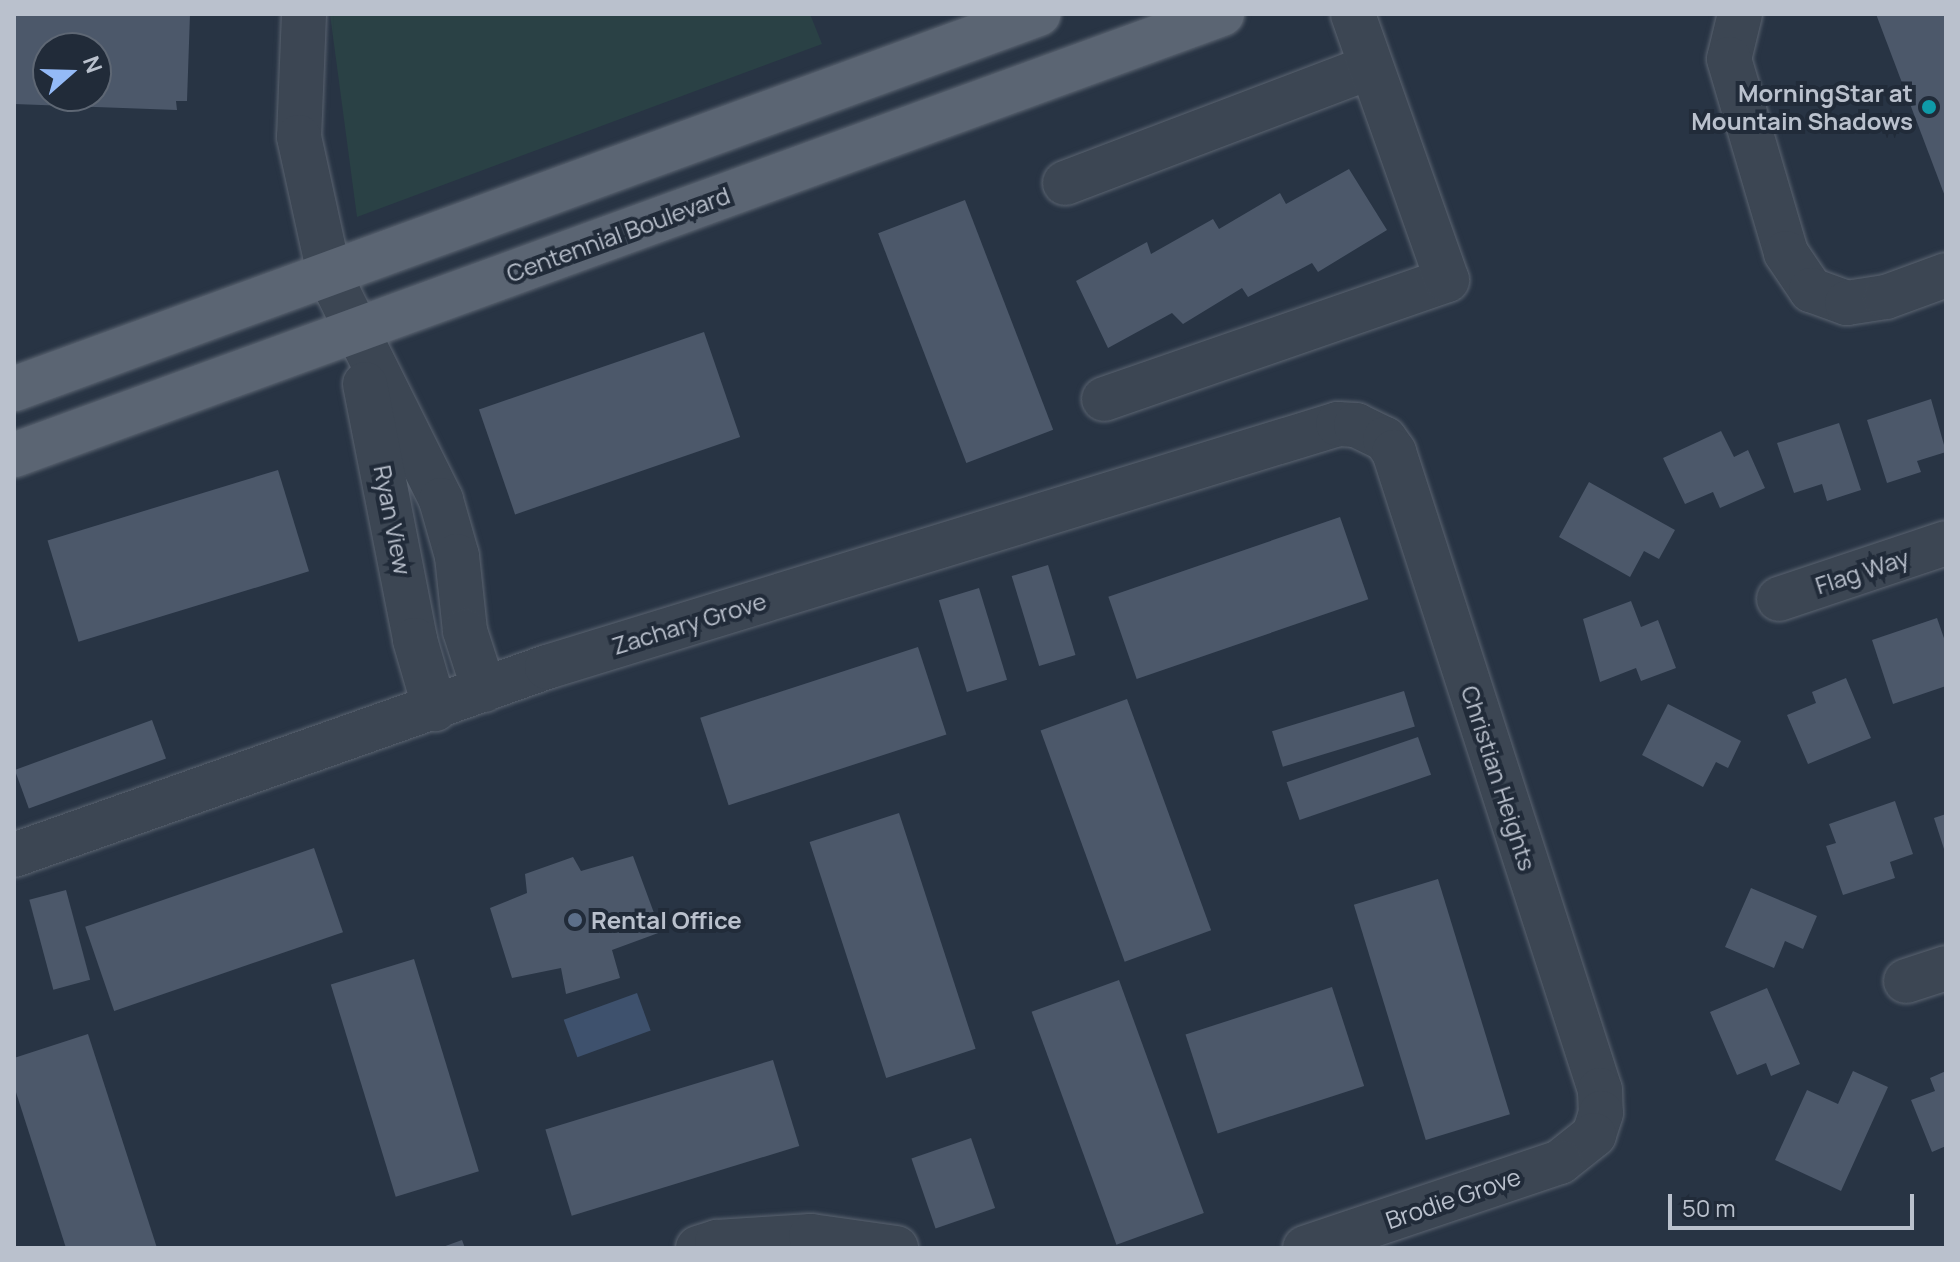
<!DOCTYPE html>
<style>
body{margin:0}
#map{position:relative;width:1960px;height:1262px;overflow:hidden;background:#283444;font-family:Manrope,sans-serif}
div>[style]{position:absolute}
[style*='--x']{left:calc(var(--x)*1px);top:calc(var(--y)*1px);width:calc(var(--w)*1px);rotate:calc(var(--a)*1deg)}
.green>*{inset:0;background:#2a4145}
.water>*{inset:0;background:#3e516d;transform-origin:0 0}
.building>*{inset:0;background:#4c586a;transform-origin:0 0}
.roads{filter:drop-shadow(0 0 2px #5b6471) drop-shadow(0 0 2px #5b6471)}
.minor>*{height:44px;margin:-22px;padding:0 22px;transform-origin:22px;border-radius:22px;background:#3c4653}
.major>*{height:44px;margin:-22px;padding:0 22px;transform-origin:22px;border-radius:22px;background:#5b6573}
.dots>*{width:22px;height:22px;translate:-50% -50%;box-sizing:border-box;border:4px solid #212b39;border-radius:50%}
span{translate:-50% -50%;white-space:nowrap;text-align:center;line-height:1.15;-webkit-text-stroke:8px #212b39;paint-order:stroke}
.poi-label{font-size:24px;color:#bac1cd;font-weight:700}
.right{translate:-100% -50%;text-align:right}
.left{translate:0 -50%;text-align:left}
.street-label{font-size:24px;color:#bac1cd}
.frame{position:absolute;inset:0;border:16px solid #bac1cd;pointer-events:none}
.north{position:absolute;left:32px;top:32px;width:80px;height:80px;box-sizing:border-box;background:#212b39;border:2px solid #5e6774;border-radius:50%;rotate:70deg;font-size:22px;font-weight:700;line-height:32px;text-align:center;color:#bac1cd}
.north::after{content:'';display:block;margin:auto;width:28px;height:36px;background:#94baf7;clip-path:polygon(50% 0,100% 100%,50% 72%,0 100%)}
.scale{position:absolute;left:1668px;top:1194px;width:246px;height:36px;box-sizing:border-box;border:4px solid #bac1cd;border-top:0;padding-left:10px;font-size:24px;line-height:28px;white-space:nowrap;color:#bac1cd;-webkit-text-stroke:6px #212b39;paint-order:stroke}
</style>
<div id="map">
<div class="green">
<i style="clip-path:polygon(330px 14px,810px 14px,822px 44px,357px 217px)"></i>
</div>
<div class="water">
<i style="left:637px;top:993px;width:40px;height:78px;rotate:70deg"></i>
</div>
<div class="building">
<i style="clip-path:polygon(evenodd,14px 14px,190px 14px,187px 101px,176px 101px,177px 110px,14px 104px,14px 14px,48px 48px,96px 48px,96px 96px,48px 96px,48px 48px)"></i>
<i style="clip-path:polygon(1876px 14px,1946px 14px,1946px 199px)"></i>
<i style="clip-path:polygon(1349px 169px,1387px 230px,1318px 272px,1312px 263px,1248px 297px,1242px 288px,1183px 324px,1172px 313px,1108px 348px,1076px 281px,1147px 242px,1151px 254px,1213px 219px,1219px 229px,1280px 193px,1286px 204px)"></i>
<i style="left:965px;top:200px;width:246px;height:93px;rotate:69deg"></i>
<i style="left:704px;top:332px;width:111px;height:238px;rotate:71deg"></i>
<i style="clip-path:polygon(1931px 399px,1946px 452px,1917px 461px,1921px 472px,1887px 483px,1867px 420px)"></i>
<i style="clip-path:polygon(1839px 423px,1861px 490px,1827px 501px,1822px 484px,1794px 493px,1777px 443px)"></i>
<i style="clip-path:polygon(1721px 431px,1734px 457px,1748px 450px,1765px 488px,1720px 508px,1713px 492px,1685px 504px,1663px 458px)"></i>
<i style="left:278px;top:470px;width:106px;height:241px;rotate:73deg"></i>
<i style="clip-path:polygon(1589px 482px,1675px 530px,1659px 559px,1644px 551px,1630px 577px,1559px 537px)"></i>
<i style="left:1340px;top:517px;width:87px;height:245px;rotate:71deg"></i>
<i style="left:1048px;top:565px;width:94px;height:38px;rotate:73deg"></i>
<i style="left:979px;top:588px;width:96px;height:42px;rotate:73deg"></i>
<i style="clip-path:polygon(1631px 601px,1641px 627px,1658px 620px,1676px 668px,1641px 681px,1636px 668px,1600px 682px,1583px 619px)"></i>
<i style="clip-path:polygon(1937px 618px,1946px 644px,1946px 686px,1893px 704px,1872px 640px)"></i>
<i style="left:918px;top:647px;width:92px;height:229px;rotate:72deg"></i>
<i style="clip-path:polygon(1846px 678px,1871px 738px,1808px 764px,1787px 715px,1816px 703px,1812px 692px)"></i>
<i style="left:1404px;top:691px;width:37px;height:138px;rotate:73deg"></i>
<i style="left:1127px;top:699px;width:246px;height:92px;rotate:70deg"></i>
<i style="clip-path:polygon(1668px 704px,1741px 741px,1728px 768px,1716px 762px,1703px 787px,1642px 755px)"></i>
<i style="left:152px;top:720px;width:41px;height:146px;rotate:70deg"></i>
<i style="left:1418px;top:737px;width:40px;height:139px;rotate:71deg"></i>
<i style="clip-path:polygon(1895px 801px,1913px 854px,1890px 862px,1895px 878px,1843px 895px,1826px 846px,1836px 843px,1829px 824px)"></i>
<i style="left:899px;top:813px;width:248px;height:94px;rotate:72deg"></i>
<i style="clip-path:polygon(1946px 814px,1946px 852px,1945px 852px,1934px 818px)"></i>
<i style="left:314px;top:848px;width:89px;height:242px;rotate:71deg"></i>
<i style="clip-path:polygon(633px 856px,661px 932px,612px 950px,620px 978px,566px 994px,561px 968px,512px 978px,490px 908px,527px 893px,525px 874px,573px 857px,581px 871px)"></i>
<i style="left:1438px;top:879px;width:246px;height:88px;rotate:73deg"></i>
<i style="clip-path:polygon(1751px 888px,1817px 916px,1803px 949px,1785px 941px,1774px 968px,1725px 947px)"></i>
<i style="left:66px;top:890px;width:93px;height:38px;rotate:75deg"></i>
<i style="left:414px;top:959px;width:222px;height:87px;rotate:73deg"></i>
<i style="left:1119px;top:980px;width:248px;height:93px;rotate:70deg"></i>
<i style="left:1332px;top:987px;width:104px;height:154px;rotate:72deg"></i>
<i style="clip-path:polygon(1767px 988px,1800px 1064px,1771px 1076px,1766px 1063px,1737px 1075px,1710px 1012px)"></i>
<i style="clip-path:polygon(88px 1034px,157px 1248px,66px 1248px,14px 1086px,14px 1058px)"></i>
<i style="left:773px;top:1060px;width:90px;height:238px;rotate:73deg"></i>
<i style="clip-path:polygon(1853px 1071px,1888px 1087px,1841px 1191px,1775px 1160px,1807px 1090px,1838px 1104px)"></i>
<i style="clip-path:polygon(1946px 1071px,1946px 1146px,1932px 1152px,1911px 1100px,1935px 1091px,1930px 1078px)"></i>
<i style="left:971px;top:1138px;width:74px;height:63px;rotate:71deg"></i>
<i style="clip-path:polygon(462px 1240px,465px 1248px,440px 1248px)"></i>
</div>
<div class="roads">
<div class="minor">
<i style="--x:304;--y:14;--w:123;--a:92.3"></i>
<i style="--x:299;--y:137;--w:140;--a:77.6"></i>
<i style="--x:329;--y:274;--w:252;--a:63.6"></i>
<i style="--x:441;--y:500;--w:58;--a:74.1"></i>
<i style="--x:457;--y:556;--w:75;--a:83.9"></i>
<i style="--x:465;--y:631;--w:62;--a:72.1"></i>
<i style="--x:1740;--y:14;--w:46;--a:103.7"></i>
<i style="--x:1729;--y:59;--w:202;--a:73.6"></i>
<i style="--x:1786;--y:253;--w:45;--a:56"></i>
<i style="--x:1811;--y:290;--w:38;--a:20"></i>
<i style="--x:1847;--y:303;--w:39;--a:-9"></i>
<i style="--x:1886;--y:297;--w:64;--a:-20.1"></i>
<i style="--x:1065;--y:183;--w:327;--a:-20.8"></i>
<i style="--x:365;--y:384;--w:261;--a:78.9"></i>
<i style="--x:415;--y:640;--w:72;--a:73.8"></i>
<i style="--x:1104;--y:399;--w:363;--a:-19.1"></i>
<i style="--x:1447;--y:280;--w:282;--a:-109.5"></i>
<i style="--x:1779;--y:599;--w:176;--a:-18.5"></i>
<i style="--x:14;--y:855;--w:565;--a:-19.43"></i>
<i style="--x:547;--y:667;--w:827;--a:-17.08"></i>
<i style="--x:1338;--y:424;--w:18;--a:3"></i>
<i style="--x:1356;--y:425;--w:32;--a:26"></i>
<i style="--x:1385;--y:439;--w:16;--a:55"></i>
<i style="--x:1394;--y:452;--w:670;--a:72.11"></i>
<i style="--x:1600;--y:1090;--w:23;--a:88"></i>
<i style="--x:1601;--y:1113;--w:23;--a:108"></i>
<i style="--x:1594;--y:1135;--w:43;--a:141.5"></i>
<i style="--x:1560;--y:1162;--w:269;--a:161.4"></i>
<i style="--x:1906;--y:981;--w:42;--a:-18"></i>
<i style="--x:698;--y:1248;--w:20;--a:-18"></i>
<i style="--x:717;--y:1242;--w:94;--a:-3.7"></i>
<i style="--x:811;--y:1236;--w:86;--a:8"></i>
</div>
<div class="major">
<i style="--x:14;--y:389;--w:1091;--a:-20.11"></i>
<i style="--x:14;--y:455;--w:1286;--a:-20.06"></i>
</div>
</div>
<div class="dots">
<i style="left:1929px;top:107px;background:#0f9aa8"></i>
<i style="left:575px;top:920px;background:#5c6f8a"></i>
</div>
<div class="poi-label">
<span class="right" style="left:1913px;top:107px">MorningStar at<br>Mountain Shadows</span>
<span class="left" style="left:591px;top:920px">Rental Office</span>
</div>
<div class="street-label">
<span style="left:618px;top:234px;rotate:-20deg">Centennial Boulevard</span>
<span style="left:393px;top:520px;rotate:79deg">Ryan View</span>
<span style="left:1862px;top:571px;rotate:-18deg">Flag Way</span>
<span style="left:689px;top:623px;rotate:-17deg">Zachary Grove</span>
<span style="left:1499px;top:778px;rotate:72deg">Christian Heights</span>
<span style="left:1453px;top:1198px;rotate:-19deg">Brodie Grove</span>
</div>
<div class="frame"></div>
<div class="north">N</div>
<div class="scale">50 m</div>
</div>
